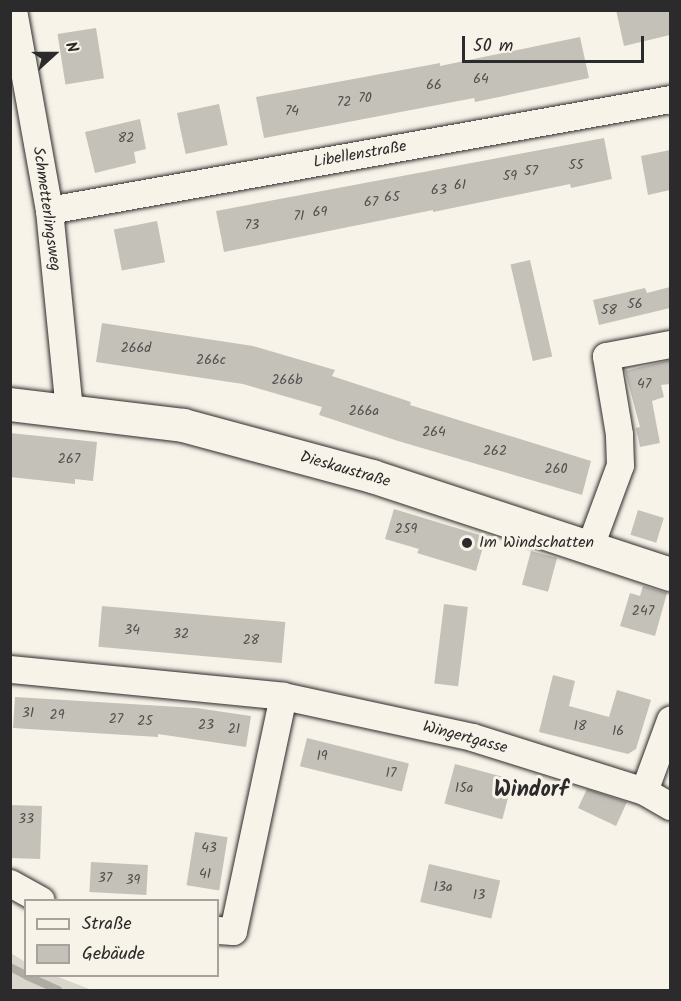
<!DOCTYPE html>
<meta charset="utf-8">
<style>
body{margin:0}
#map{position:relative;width:681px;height:1001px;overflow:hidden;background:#f7f3e8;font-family:Kalam,sans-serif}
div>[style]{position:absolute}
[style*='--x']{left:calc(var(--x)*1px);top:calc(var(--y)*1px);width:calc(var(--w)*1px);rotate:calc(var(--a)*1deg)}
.green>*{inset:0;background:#dad6cc}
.stream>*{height:8px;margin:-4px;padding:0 4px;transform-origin:4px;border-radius:4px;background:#afaca4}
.building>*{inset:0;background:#c4c1b9;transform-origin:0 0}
.roads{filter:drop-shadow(0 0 2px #2b2b2b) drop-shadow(0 0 2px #2b2b2b)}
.minor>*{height:27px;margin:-13.5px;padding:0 13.5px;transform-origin:13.5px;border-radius:13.5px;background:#f7f3e8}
.secondary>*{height:33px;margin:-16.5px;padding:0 16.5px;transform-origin:16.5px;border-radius:16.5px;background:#f7f3e8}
.dots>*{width:16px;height:16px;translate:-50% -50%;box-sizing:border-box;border:3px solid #f7f3e8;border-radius:50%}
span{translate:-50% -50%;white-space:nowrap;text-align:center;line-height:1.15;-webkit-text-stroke:6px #f7f3e8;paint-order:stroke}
.number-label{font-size:14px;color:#51504e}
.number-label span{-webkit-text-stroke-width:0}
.street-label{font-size:16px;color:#2b2b2b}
.poi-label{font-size:16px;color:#2b2b2b}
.left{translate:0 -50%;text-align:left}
.district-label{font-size:22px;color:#2b2b2b;font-weight:700}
.frame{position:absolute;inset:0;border:12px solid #2b2b2b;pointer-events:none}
.legend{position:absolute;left:24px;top:899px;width:195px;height:78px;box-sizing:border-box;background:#f7f3e8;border:2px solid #a5a39c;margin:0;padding:8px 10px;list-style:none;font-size:18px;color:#2b2b2b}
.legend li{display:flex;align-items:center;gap:12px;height:30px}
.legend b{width:30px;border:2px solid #a5a39c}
.north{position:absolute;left:24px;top:24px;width:60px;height:60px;-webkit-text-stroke:4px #f7f3e8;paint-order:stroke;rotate:69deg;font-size:16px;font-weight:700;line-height:24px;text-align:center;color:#2b2b2b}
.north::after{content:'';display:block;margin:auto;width:21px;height:27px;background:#2b2b2b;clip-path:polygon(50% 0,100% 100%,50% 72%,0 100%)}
.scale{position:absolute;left:462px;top:36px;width:182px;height:27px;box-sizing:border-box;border:3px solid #2b2b2b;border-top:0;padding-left:8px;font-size:18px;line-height:21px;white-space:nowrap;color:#2b2b2b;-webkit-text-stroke:4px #f7f3e8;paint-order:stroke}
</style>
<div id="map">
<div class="green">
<i style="clip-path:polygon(11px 953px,25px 962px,26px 976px,56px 976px,92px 990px,11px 990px)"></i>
</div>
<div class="stream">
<i style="--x:10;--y:967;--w:18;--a:27"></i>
<i style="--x:27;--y:976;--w:34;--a:24"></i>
</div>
<div class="building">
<i style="clip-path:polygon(616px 10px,670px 10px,670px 35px,624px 46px)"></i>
<i style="left:96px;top:28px;width:51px;height:39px;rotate:81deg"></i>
<i style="clip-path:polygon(580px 37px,589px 78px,475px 102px,474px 98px,264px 138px,256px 97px,440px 63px,440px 66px)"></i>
<i style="left:219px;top:104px;width:42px;height:43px;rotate:78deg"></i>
<i style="clip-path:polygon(140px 119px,146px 149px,134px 152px,136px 163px,95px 173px,85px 132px)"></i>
<i style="clip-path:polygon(604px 138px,612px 179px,571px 188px,570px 184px,433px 212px,433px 210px,224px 252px,216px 211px)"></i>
<i style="clip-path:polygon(670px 150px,670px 190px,648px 195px,641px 156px)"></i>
<i style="left:157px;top:221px;width:42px;height:44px;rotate:79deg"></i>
<i style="left:530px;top:260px;width:99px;height:20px;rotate:77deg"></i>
<i style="clip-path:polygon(670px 287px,670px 308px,599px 325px,593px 300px,645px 288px,647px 293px)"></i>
<i style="clip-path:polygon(102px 323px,253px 346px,335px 370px,332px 376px,411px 402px,410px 405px,591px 461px,582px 495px,398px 441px,319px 415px,322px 407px,243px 384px,96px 362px)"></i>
<i style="clip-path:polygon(670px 360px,670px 384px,661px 385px,664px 397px,652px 401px,660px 443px,640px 447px,636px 428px,640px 427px,625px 371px)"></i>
<i style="clip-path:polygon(10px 433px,97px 442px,93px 481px,75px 479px,75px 484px,10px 477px)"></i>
<i style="clip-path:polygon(394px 509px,486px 537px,476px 571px,417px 553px,419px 549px,385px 539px)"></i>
<i style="left:638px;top:510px;width:27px;height:26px;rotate:17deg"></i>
<i style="left:531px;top:551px;width:27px;height:35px;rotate:15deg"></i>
<i style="clip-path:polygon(643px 586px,667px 593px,655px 636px,620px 626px,630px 593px,640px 596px)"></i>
<i style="left:444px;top:604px;width:24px;height:80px;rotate:7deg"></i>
<i style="left:102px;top:606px;width:184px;height:41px;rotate:5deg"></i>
<i style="clip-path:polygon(553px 675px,575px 681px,569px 706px,609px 717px,617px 690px,651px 700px,636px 749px,628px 754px,539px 732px)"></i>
<i style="clip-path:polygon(15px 697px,196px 708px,251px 716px,246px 747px,158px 734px,158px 737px,13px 728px)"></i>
<i style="left:307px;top:738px;width:105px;height:29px;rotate:14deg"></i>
<i style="left:455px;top:764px;width:60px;height:41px;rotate:15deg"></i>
<i style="clip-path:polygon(587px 789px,627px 802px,616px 826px,578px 808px)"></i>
<i style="left:10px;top:805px;width:32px;height:53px;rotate:2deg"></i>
<i style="left:195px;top:832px;width:33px;height:54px;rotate:9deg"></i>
<i style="left:91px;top:862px;width:57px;height:30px;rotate:3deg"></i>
<i style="left:429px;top:864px;width:73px;height:39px;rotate:13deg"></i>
</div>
<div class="roads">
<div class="minor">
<i style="--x:13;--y:10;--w:203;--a:79.8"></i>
<i style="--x:49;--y:210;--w:200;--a:84.3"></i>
<i style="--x:49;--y:210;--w:631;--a:-10.13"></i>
<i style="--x:590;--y:546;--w:86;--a:-69.7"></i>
<i style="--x:620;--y:465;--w:31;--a:-92"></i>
<i style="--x:619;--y:434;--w:79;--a:-99.5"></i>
<i style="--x:606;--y:356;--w:65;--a:-10.6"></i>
<i style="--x:10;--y:669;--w:274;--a:5.6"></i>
<i style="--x:283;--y:696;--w:193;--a:12.2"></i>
<i style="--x:472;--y:737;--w:180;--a:17.4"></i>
<i style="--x:644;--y:791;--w:30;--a:30"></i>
<i style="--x:644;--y:791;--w:76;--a:-69.9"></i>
<i style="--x:10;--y:883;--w:35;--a:29"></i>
<i style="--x:218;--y:930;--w:15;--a:4"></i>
<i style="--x:233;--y:931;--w:240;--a:-78"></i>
</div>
<div class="secondary">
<i style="--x:10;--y:404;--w:174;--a:6.9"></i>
<i style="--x:183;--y:425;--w:196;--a:15.1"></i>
<i style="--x:372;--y:476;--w:314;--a:18.2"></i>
</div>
</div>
<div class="dots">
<i style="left:467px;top:543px;background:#2b2b2b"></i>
</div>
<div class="number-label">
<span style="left:481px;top:79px">64</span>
<span style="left:434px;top:85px">66</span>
<span style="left:365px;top:98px">70</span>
<span style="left:344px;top:102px">72</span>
<span style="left:292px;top:111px">74</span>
<span style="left:126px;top:138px">82</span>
<span style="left:576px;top:165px">55</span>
<span style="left:531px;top:171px">57</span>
<span style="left:510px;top:176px">59</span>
<span style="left:460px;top:185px">61</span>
<span style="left:439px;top:190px">63</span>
<span style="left:392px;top:197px">65</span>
<span style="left:371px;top:202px">67</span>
<span style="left:320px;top:212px">69</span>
<span style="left:299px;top:216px">71</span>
<span style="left:252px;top:225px">73</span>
<span style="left:635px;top:304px">56</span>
<span style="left:609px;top:310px">58</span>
<span style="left:136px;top:348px">266d</span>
<span style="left:211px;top:360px">266c</span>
<span style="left:287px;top:380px">266b</span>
<span style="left:644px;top:384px">47</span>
<span style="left:364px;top:411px">266a</span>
<span style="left:434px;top:432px">264</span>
<span style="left:495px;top:451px">262</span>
<span style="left:69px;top:459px">267</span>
<span style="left:556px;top:469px">260</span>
<span style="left:406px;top:529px">259</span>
<span style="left:643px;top:611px">247</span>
<span style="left:132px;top:630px">34</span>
<span style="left:181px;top:634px">32</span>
<span style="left:251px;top:640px">28</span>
<span style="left:28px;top:713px">31</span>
<span style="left:57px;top:715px">29</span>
<span style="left:116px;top:719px">27</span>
<span style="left:145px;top:721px">25</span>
<span style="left:206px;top:725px">23</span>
<span style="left:580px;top:726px">18</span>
<span style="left:234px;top:729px">21</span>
<span style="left:618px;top:731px">16</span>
<span style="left:322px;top:756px">19</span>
<span style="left:391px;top:773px">17</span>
<span style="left:464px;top:788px">15a</span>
<span style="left:26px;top:819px">33</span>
<span style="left:209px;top:848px">43</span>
<span style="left:205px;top:874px">41</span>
<span style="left:105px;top:878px">37</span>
<span style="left:133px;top:880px">39</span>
<span style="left:443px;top:887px">13a</span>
<span style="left:479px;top:895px">13</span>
</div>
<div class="street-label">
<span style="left:360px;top:155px;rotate:-10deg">Libellenstraße</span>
<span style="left:46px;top:209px;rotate:82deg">Schmetterlingsweg</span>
<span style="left:345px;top:470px;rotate:16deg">Dieskaustraße</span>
<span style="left:465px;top:738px;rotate:15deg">Wingertgasse</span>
</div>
<div class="poi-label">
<span class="left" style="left:479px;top:543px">Im Windschatten</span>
</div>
<div class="district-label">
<span style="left:531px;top:791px">Windorf</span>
</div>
<div class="frame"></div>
<ul class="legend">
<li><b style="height:8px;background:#f7f3e8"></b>Straße</li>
<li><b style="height:16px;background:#c4c1b9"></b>Gebäude</li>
</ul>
<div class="north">N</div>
<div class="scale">50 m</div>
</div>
